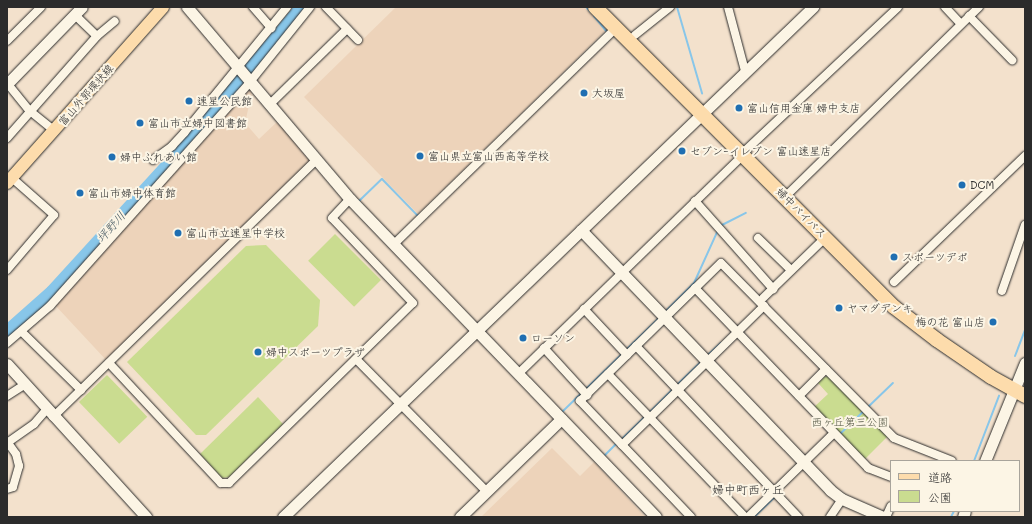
<!DOCTYPE html>
<meta charset="utf-8">
<style>
body{margin:0}
#map{position:relative;width:1032px;height:524px;overflow:hidden;background:#f3e1cc;font-family:Mali,"Klee One",sans-serif}
div>[style]{position:absolute}
[style*='--x']{left:calc(var(--x)*1px);top:calc(var(--y)*1px);width:calc(var(--w)*1px);rotate:calc(var(--a)*1deg)}
.built>*{inset:0;background:#edd3ba}
.green>*{inset:0;background:#cadc90;transform-origin:0 0}
.stream>*{height:2px;margin:-1px;padding:0 1px;transform-origin:1px;border-radius:1px;background:#88c6e9}
.river>*{height:12px;margin:-6px;padding:0 6px;transform-origin:6px;border-radius:6px;background:#88c6e9}
.roads{filter:drop-shadow(0 0 1px #2b2b2b) drop-shadow(0 0 1px #2b2b2b)}
.street>*{height:8px;margin:-4px;padding:0 4px;transform-origin:4px;border-radius:4px;background:#fcf5e5}
.secondary>*{height:11px;margin:-5.5px;padding:0 5.5px;transform-origin:5.5px;border-radius:5.5px;background:#fcf5e5}
.primary>*{height:12px;margin:-6px;padding:0 6px;transform-origin:6px;border-radius:6px;background:#fddcac}
.highway>*{height:14px;margin:-7px;padding:0 7px;transform-origin:7px;border-radius:7px;background:#fddcac}
.dots>*{width:11px;height:11px;translate:-50% -50%;box-sizing:border-box;border:2px solid #fcf5e5;border-radius:50%}
span{translate:-50% -50%;white-space:nowrap;text-align:center;line-height:1.15;-webkit-text-stroke:4px #fcf5e5;paint-order:stroke}
.poi-label{font-size:11px;color:#2b2b2b}
.left{translate:0 -50%;text-align:left}
.right{translate:-100% -50%;text-align:right}
.street-label{font-size:11px;color:#2b2b2b}
.park-label{font-size:11px;color:#535744}
.water-label{font-size:12px;color:#475a64;font-style:italic}
.neighbourhood-label{font-size:12px;color:#2b2b2b}
.frame{position:absolute;inset:0;border:8px solid #2b2b2b;pointer-events:none}
.legend{position:absolute;left:890px;top:460px;width:130px;height:52px;box-sizing:border-box;background:#fcf5e5;border:1px solid #a8a49b;margin:0;padding:5px 7px;list-style:none;font-size:12px;color:#2b2b2b}
.legend li{display:flex;align-items:center;gap:8px;height:20px}
.legend b{width:20px;border:1px solid #a8a49b}
</style>
<div id="map">
<div class="built">
<i style="clip-path:polygon(396px 7px,584px 7px,606px 30px,418px 214px,304px 97px)"></i>
<i style="clip-path:polygon(248px 87px,252px 92px,245px 123px,259px 139px,278px 121px,313px 161px,107px 361px,54px 304px)"></i>
<i style="clip-path:polygon(552px 448px,580px 476px,594px 462px,645px 517px,481px 517px)"></i>
</div>
<div class="green">
<i style="left:335px;top:234px;width:65px;height:38px;rotate:45deg"></i>
<i style="clip-path:polygon(266px 245px,320px 300px,318px 326px,206px 435px,196px 435px,127px 362px,246px 246px)"></i>
<i style="left:107px;top:375px;width:58px;height:39px;rotate:46deg"></i>
<i style="clip-path:polygon(829px 376px,888px 436px,864px 460px,813px 408px,828px 394px,818px 383px,824px 377px)"></i>
<i style="clip-path:polygon(258px 397px,283px 424px,229px 477px,222px 478px,200px 454px)"></i>
</div>
<div class="stream">
<i style="--x:586;--y:7;--w:7;--a:45"></i>
<i style="--x:677;--y:7;--w:90;--a:73.8"></i>
<i style="--x:594;--y:16;--w:21;--a:51"></i>
<i style="--x:358;--y:202;--w:33;--a:-44"></i>
<i style="--x:382;--y:179;--w:50;--a:45.8"></i>
<i style="--x:417;--y:215;--w:3;--a:0"></i>
<i style="--x:720;--y:226;--w:29;--a:-27"></i>
<i style="--x:665;--y:312;--w:41;--a:-45"></i>
<i style="--x:694;--y:283;--w:58;--a:-65.6"></i>
<i style="--x:626;--y:350;--w:46;--a:-44.1"></i>
<i style="--x:707;--y:356;--w:19;--a:-43"></i>
<i style="--x:1015;--y:356;--w:28;--a:-69"></i>
<i style="--x:676;--y:386;--w:36;--a:-44"></i>
<i style="--x:585;--y:390;--w:53;--a:-44.2"></i>
<i style="--x:867;--y:408;--w:36;--a:-44"></i>
<i style="--x:562;--y:412;--w:28;--a:-44"></i>
<i style="--x:648;--y:414;--w:35;--a:-45"></i>
<i style="--x:840;--y:434;--w:33;--a:-44"></i>
<i style="--x:621;--y:440;--w:33;--a:-44"></i>
<i style="--x:605;--y:455;--w:17;--a:-45"></i>
<i style="--x:974;--y:461;--w:70;--a:-69"></i>
<i style="--x:754;--y:517;--w:29;--a:-44"></i>
<i style="--x:951;--y:517;--w:7;--a:-63"></i>
</div>
<div class="river">
<i style="--x:7;--y:331;--w:60;--a:-41.6"></i>
<i style="--x:52;--y:291;--w:203;--a:-47.6"></i>
<i style="--x:189;--y:141;--w:175;--a:-50.1"></i>
</div>
<div class="roads">
<div class="street">
<i style="--x:253;--y:7;--w:28;--a:49"></i>
<i style="--x:326;--y:7;--w:46;--a:45.9"></i>
<i style="--x:728;--y:7;--w:66;--a:75.1"></i>
<i style="--x:945;--y:7;--w:23;--a:47"></i>
<i style="--x:75;--y:15;--w:30;--a:44"></i>
<i style="--x:969;--y:16;--w:62;--a:45.7"></i>
<i style="--x:635;--y:35;--w:45;--a:-38.7"></i>
<i style="--x:7;--y:41;--w:48;--a:-45"></i>
<i style="--x:7;--y:83;--w:36;--a:51"></i>
<i style="--x:30;--y:111;--w:32;--a:39"></i>
<i style="--x:269;--y:105;--w:109;--a:-44.3"></i>
<i style="--x:7;--y:138;--w:136;--a:-48.6"></i>
<i style="--x:97;--y:36;--w:23;--a:-40"></i>
<i style="--x:747;--y:149;--w:207;--a:-43.2"></i>
<i style="--x:153;--y:160;--w:24;--a:-36"></i>
<i style="--x:172;--y:146;--w:18;--a:-47"></i>
<i style="--x:184;--y:133;--w:163;--a:-50.7"></i>
<i style="--x:789;--y:193;--w:266;--a:-44.4"></i>
<i style="--x:695;--y:201;--w:118;--a:48.4"></i>
<i style="--x:758;--y:238;--w:46;--a:44.1"></i>
<i style="--x:394;--y:244;--w:308;--a:-44.2"></i>
<i style="--x:7;--y:270;--w:72;--a:-49.5"></i>
<i style="--x:54;--y:215;--w:56;--a:-138.6"></i>
<i style="--x:894;--y:282;--w:182;--a:-43.9"></i>
<i style="--x:695;--y:288;--w:250;--a:46.1"></i>
<i style="--x:868;--y:468;--w:25;--a:21"></i>
<i style="--x:1002;--y:291;--w:70;--a:-70.8"></i>
<i style="--x:763;--y:298;--w:86;--a:-44.1"></i>
<i style="--x:584;--y:309;--w:63;--a:46.9"></i>
<i style="--x:22;--y:332;--w:83;--a:44.5"></i>
<i style="--x:7;--y:343;--w:57;--a:-40.7"></i>
<i style="--x:50;--y:306;--w:300;--a:-48.2"></i>
<i style="--x:250;--y:82;--w:96;--a:-51.3"></i>
<i style="--x:636;--y:346;--w:236;--a:46.5"></i>
<i style="--x:544;--y:348;--w:64;--a:47.5"></i>
<i style="--x:356;--y:359;--w:185;--a:45.4"></i>
<i style="--x:109;--y:363;--w:164;--a:47"></i>
<i style="--x:221;--y:483;--w:8;--a:0"></i>
<i style="--x:229;--y:483;--w:257;--a:-44.4"></i>
<i style="--x:413;--y:303;--w:117;--a:-133.6"></i>
<i style="--x:332;--y:218;--w:26;--a:-47"></i>
<i style="--x:519;--y:373;--w:313;--a:-44.2"></i>
<i style="--x:608;--y:374;--w:198;--a:46.2"></i>
<i style="--x:7;--y:396;--w:20;--a:-33"></i>
<i style="--x:799;--y:396;--w:38;--a:-45"></i>
<i style="--x:53;--y:417;--w:368;--a:-44.3"></i>
<i style="--x:7;--y:443;--w:33;--a:-35"></i>
<i style="--x:34;--y:424;--w:18;--a:-49"></i>
<i style="--x:622;--y:445;--w:199;--a:-44.4"></i>
<i style="--x:7;--y:489;--w:6;--a:-18"></i>
<i style="--x:13;--y:487;--w:22;--a:-74"></i>
<i style="--x:19;--y:466;--w:12;--a:-104"></i>
<i style="--x:16;--y:454;--w:14;--a:-126"></i>
<i style="--x:691;--y:517;--w:161;--a:-133.7"></i>
<i style="--x:580;--y:401;--w:197;--a:-44.4"></i>
<i style="--x:721;--y:263;--w:246;--a:45.3"></i>
<i style="--x:894;--y:438;--w:62;--a:21.6"></i>
<i style="--x:748;--y:517;--w:120;--a:-44.3"></i>
<i style="--x:830;--y:517;--w:22;--a:-56"></i>
<i style="--x:886;--y:517;--w:12;--a:-66"></i>
</div>
<div class="secondary">
<i style="--x:187;--y:7;--w:252;--a:49.7"></i>
<i style="--x:350;--y:199;--w:441;--a:46.1"></i>
<i style="--x:7;--y:84;--w:107;--a:-45.8"></i>
<i style="--x:581;--y:230;--w:360;--a:46.2"></i>
<i style="--x:830;--y:490;--w:15;--a:37"></i>
<i style="--x:842;--y:499;--w:45;--a:23.7"></i>
<i style="--x:7;--y:364;--w:207;--a:47.7"></i>
<i style="--x:985;--y:461;--w:106;--a:-67.8"></i>
<i style="--x:283;--y:517;--w:736;--a:-43.9"></i>
<i style="--x:460;--y:517;--w:141;--a:-44.1"></i>
<i style="--x:963;--y:517;--w:6;--a:-72"></i>
</div>
<div class="primary">
<i style="--x:7;--y:183;--w:235;--a:-48.4"></i>
</div>
<div class="highway">
<i style="--x:595;--y:7;--w:424;--a:45.1"></i>
<i style="--x:894;--y:307;--w:54;--a:37.5"></i>
<i style="--x:937;--y:340;--w:65;--a:34.4"></i>
<i style="--x:991;--y:377;--w:39;--a:29"></i>
</div>
</div>
<div class="dots">
<i style="left:584px;top:93px;background:#1f6fb2"></i>
<i style="left:189px;top:101px;background:#1f6fb2"></i>
<i style="left:739px;top:108px;background:#1f6fb2"></i>
<i style="left:140px;top:123px;background:#1f6fb2"></i>
<i style="left:682px;top:151px;background:#1f6fb2"></i>
<i style="left:420px;top:156px;background:#1f6fb2"></i>
<i style="left:112px;top:157px;background:#1f6fb2"></i>
<i style="left:962px;top:185px;background:#1f6fb2"></i>
<i style="left:80px;top:193px;background:#1f6fb2"></i>
<i style="left:178px;top:233px;background:#1f6fb2"></i>
<i style="left:894px;top:257px;background:#1f6fb2"></i>
<i style="left:839px;top:308px;background:#1f6fb2"></i>
<i style="left:993px;top:322px;background:#1f6fb2"></i>
<i style="left:523px;top:338px;background:#1f6fb2"></i>
<i style="left:258px;top:352px;background:#1f6fb2"></i>
</div>
<div class="poi-label">
<span class="left" style="left:592px;top:93px">大坂屋</span>
<span class="left" style="left:197px;top:101px">速星公民館</span>
<span class="left" style="left:747px;top:108px">富山信用金庫 婦中支店</span>
<span class="left" style="left:148px;top:123px">富山市立婦中図書館</span>
<span class="left" style="left:690px;top:151px">セブン−イレブン 富山速星店</span>
<span class="left" style="left:428px;top:156px">富山県立富山西高等学校</span>
<span class="left" style="left:120px;top:157px">婦中ふれあい館</span>
<span class="left" style="left:970px;top:185px">DCM</span>
<span class="left" style="left:88px;top:193px">富山市婦中体育館</span>
<span class="left" style="left:186px;top:233px">富山市立速星中学校</span>
<span class="left" style="left:902px;top:257px">スポーツデポ</span>
<span class="left" style="left:847px;top:308px">ヤマダデンキ</span>
<span class="right" style="left:985px;top:322px">梅の花 富山店</span>
<span class="left" style="left:531px;top:338px">ローソン</span>
<span class="left" style="left:266px;top:352px">婦中スポーツプラザ</span>
</div>
<div class="street-label">
<span style="left:86px;top:95px;rotate:-49deg">富山外郭環状線</span>
<span style="left:801px;top:213px;rotate:45deg">婦中バイパス</span>
</div>
<div class="park-label">
<span style="left:850px;top:422px">西ヶ丘第三公園</span>
</div>
<div class="water-label">
<span style="left:111px;top:227px;rotate:-48deg">坪野川</span>
</div>
<div class="neighbourhood-label">
<span style="left:748px;top:490px">婦中町西ヶ丘</span>
</div>
<div class="frame"></div>
<ul class="legend">
<li><b style="height:5px;background:#fddcac"></b>道路</li>
<li><b style="height:11px;background:#cadc90"></b>公園</li>
</ul>
</div>
